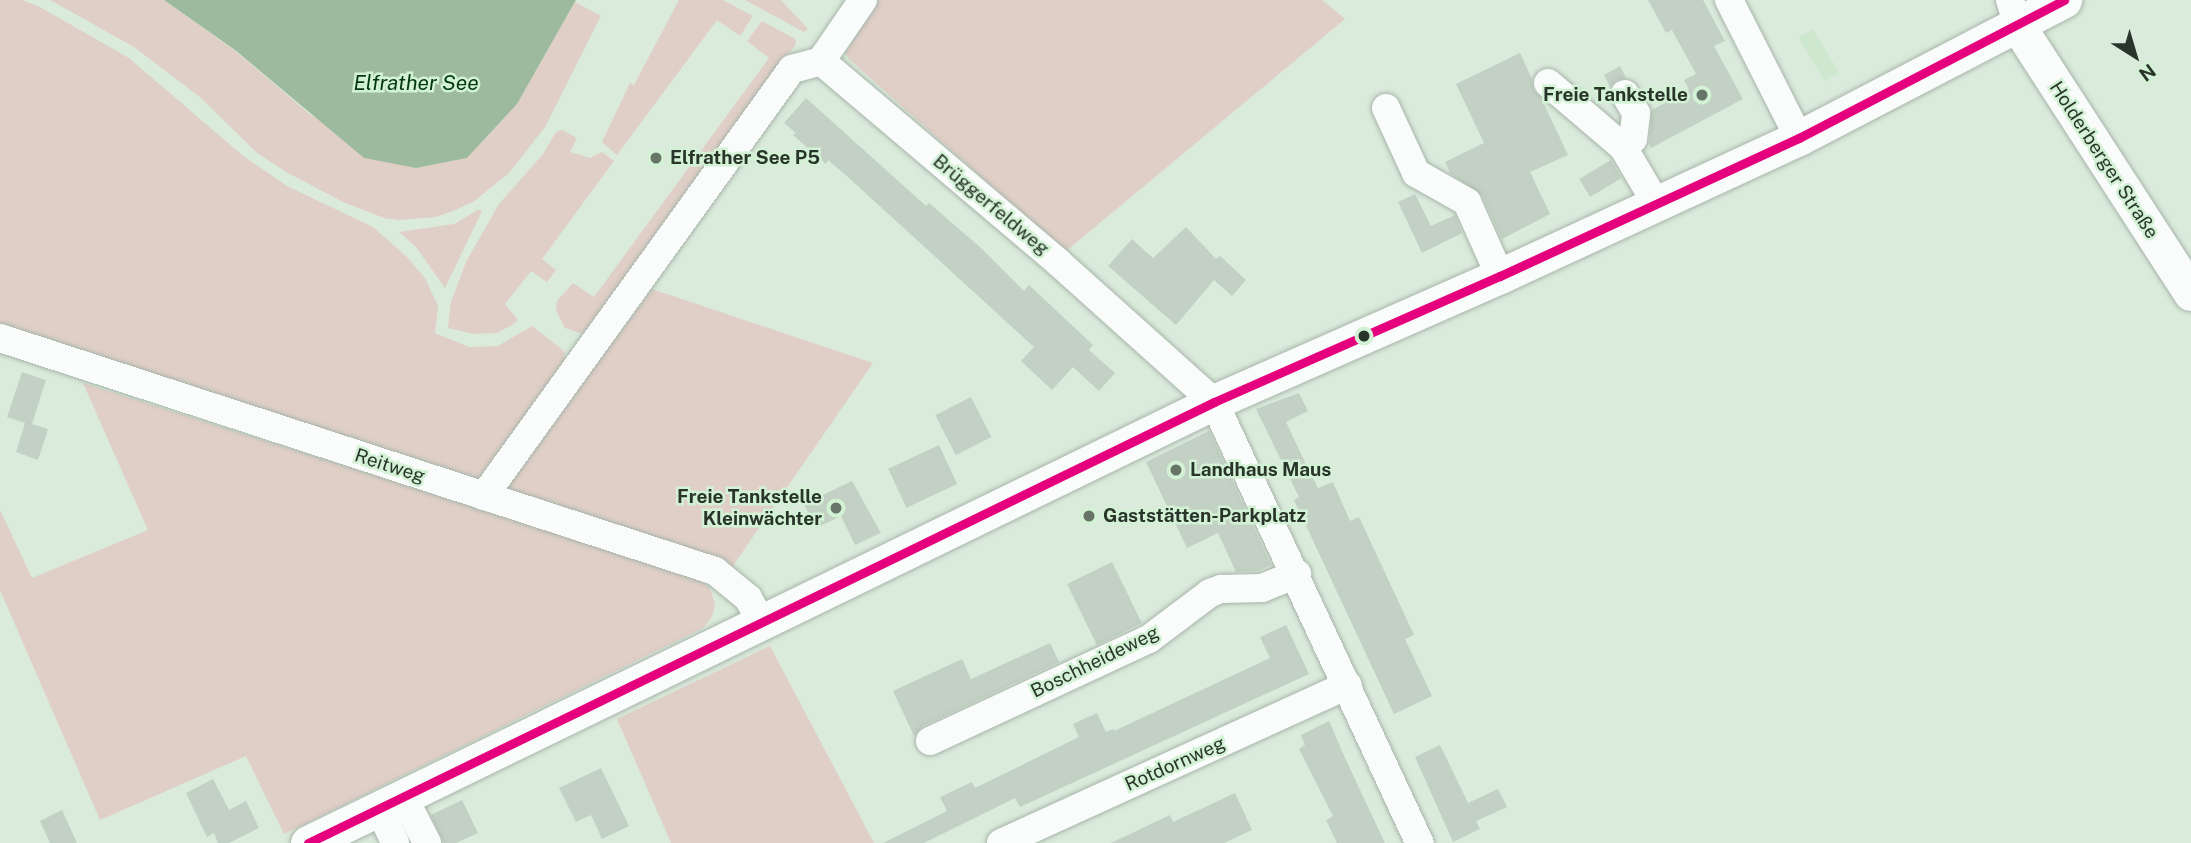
<!DOCTYPE html>
<meta charset="utf-8">
<style>
body{margin:0}
#map{position:relative;width:2191px;height:843px;overflow:hidden;background:#daeadb;font-family:"Public Sans",sans-serif}
div>[style]{position:absolute}
[style*='--x']{left:calc(var(--x)*1px);top:calc(var(--y)*1px);width:calc(var(--w)*1px);rotate:calc(var(--a)*1deg)}
.built>*{inset:0;background:#cde8ce;transform-origin:0 0}
.green>*{inset:0;background:#e0cfc7}
.water>*{inset:0;background:#9dba9f}
.building>*{inset:0;background:#c3d1c4;transform-origin:0 0}
.roads{filter:drop-shadow(0 0 2px #a8b5aa) drop-shadow(0 0 2px #a8b5aa)}
.minor>*{height:28px;margin:-14px;padding:0 14px;transform-origin:14px;border-radius:14px;background:#f9fcfa}
.major>*{height:35px;margin:-17.5px;padding:0 17.5px;transform-origin:17.5px;border-radius:17.5px;background:#f9fcfa}
.bus-1>*{height:9px;margin:-4.5px;padding:0 4.5px;transform-origin:4.5px;border-radius:4.5px;background:#e5007d}
.dots>*{width:19px;height:19px;translate:-50% -50%;box-sizing:border-box;border:4px solid #d3f1d5;border-radius:50%}
span{translate:-50% -50%;white-space:nowrap;text-align:center;line-height:1.15;-webkit-text-stroke:5px #d3f1d5;paint-order:stroke}
.poi-label{font-size:19px;color:#29352a;font-weight:700}
.right{translate:-100% -50%;text-align:right}
.left{translate:0 -50%;text-align:left}
.street-label{font-size:19px;color:#29352a}
.water-label{font-size:21px;color:#01380d;font-style:italic}
.north{position:absolute;left:2100px;top:21px;width:70px;height:70px;-webkit-text-stroke:5px #d3f1d5;paint-order:stroke;rotate:143deg;font-size:19px;font-weight:700;line-height:28px;text-align:center;color:#29352a}
.north::after{content:'';display:block;margin:auto;width:24px;height:32px;background:#29352a;clip-path:polygon(50% 0,100% 100%,50% 72%,0 100%)}
</style>
<div id="map">
<div class="built">
<i style="left:1813px;top:29px;width:51px;height:17px;rotate:59deg"></i>
</div>
<div class="green">
<i style="clip-path:polygon(0 0,22px 0,40px 7px,129px 58px,242px 155px,287px 186px,373px 227px,406px 256px,425px 278px,438px 306px,435px 333px,469px 347px,498px 346px,532px 326px,564px 351px,565px 364px,480px 481px,0 328px)"></i>
<i style="clip-path:polygon(50px 0,164px 0,234px 50px,312px 116px,416px 168px,467px 158px,517px 104px,575px 2px,601px 16px,545px 127px,509px 173px,473px 202px,453px 211px,436px 217px,399px 220px,384px 218px,343px 202px,288px 173px,257px 153px,201px 98px,134px 47px)"></i>
<i style="clip-path:polygon(679px 0,723px 0,753px 16px,740px 36px,717px 20px,617px 155px,602px 142px,630px 83px,634px 85px)"></i>
<i style="clip-path:polygon(745px 0,781px 0,808px 29px,804px 32px)"></i>
<i style="clip-path:polygon(879px 0,1322px 0,1345px 19px,1065px 252px,849px 59px,845px 53px)"></i>
<i style="clip-path:polygon(762px 21px,795px 39px,796px 44px,590px 330px,583px 334px,565px 328px,556px 310px,557px 301px,573px 283px,594px 297px,769px 58px,747px 41px)"></i>
<i style="clip-path:polygon(562px 130px,577px 138px,570px 152px,590px 158px,602px 152px,614px 161px,542px 259px,556px 270px,547px 282px,531px 271px,505px 304px,518px 320px,512px 325px,497px 333px,473px 334px,448px 328px,451px 302px,466px 262px,499px 204px,543px 154px,556px 132px)"></i>
<i style="clip-path:polygon(478px 210px,482px 211px,445px 288px,416px 247px,399px 232px,454px 224px)"></i>
<i style="clip-path:polygon(652px 289px,873px 363px,730px 570px,504px 489px)"></i>
<i style="clip-path:polygon(83px 383px,694px 577px,709px 587px,715px 603px,712px 617px,703px 628px,284px 834px,246px 756px,100px 820px,0 590px,0 510px,32px 578px,148px 530px)"></i>
<i style="clip-path:polygon(770px 646px,874px 843px,671px 843px,617px 719px)"></i>
</div>
<div class="water">
<i style="clip-path:polygon(164px 0,576px 0,517px 104px,467px 158px,416px 168px,364px 158px,235px 50px)"></i>
</div>
<div class="building">
<i style="clip-path:polygon(1648px 0,1703px 0,1725px 41px,1714px 46px,1743px 99px,1651px 148px,1649px 143px,1652px 110px,1689px 90px,1684px 80px,1696px 74px,1672px 30px,1666px 33px)"></i>
<i style="clip-path:polygon(1520px 53px,1532px 79px,1533px 89px,1542px 100px,1568px 155px,1530px 172px,1550px 214px,1502px 239px,1482px 195px,1450px 173px,1445px 162px,1484px 143px,1456px 84px)"></i>
<i style="clip-path:polygon(1620px 66px,1626px 78px,1616px 80px,1610px 87px,1604px 75px)"></i>
<i style="clip-path:polygon(806px 98px,926px 206px,929px 203px,981px 248px,1024px 291px,1029px 285px,1093px 345px,1089px 350px,1115px 373px,1099px 391px,1073px 367px,1052px 390px,1021px 361px,1034px 347px,849px 178px,828px 160px,826px 164px,793px 135px,796px 133px,784px 123px)"></i>
<i style="left:1611px;top:160px;width:21px;height:37px;rotate:59deg"></i>
<i style="clip-path:polygon(1415px 194px,1431px 226px,1455px 215px,1462px 233px,1422px 253px,1398px 202px)"></i>
<i style="clip-path:polygon(1186px 227px,1216px 259px,1220px 256px,1246px 280px,1232px 296px,1214px 280px,1176px 325px,1108px 266px,1132px 239px,1153px 258px)"></i>
<i style="clip-path:polygon(22px 372px,46px 380px,32px 424px,48px 429px,38px 460px,16px 452px,25px 423px,7px 417px)"></i>
<i style="clip-path:polygon(1299px 393px,1308px 411px,1286px 422px,1303px 458px,1318px 488px,1333px 482px,1350px 521px,1359px 517px,1414px 635px,1405px 639px,1432px 696px,1394px 714px,1294px 500px,1299px 497px,1256px 409px)"></i>
<i style="left:971px;top:397px;width:45px;height:40px;rotate:63deg"></i>
<i style="clip-path:polygon(1209px 431px,1271px 565px,1257px 571px,1236px 572px,1218px 533px,1187px 548px,1146px 462px)"></i>
<i style="left:939px;top:445px;width:43px;height:56px;rotate:65deg"></i>
<i style="clip-path:polygon(852px 481px,881px 533px,855px 545px,841px 516px,816px 528px,804px 504px)"></i>
<i style="left:1112px;top:562px;width:68px;height:50px;rotate:64deg"></i>
<i style="clip-path:polygon(1286px 625px,1309px 674px,1020px 807px,1015px 798px,924px 843px,883px 843px,947px 811px,940px 797px,972px 782px,975px 788px,1079px 737px,1073px 724px,1097px 713px,1106px 732px,1113px 729px,1114px 731px,1270px 658px,1260px 637px)"></i>
<i style="clip-path:polygon(1050px 643px,1059px 662px,923px 726px,914px 736px,893px 691px,962px 659px,971px 679px)"></i>
<i style="clip-path:polygon(1329px 721px,1345px 758px,1385px 843px,1337px 843px,1326px 820px,1333px 816px,1299px 749px,1305px 745px,1301px 735px)"></i>
<i style="clip-path:polygon(1440px 745px,1468px 803px,1498px 789px,1507px 807px,1476px 821px,1480px 829px,1453px 842px,1415px 757px)"></i>
<i style="clip-path:polygon(601px 768px,629px 826px,602px 839px,591px 815px,576px 822px,559px 788px)"></i>
<i style="clip-path:polygon(213px 779px,229px 810px,246px 801px,259px 828px,229px 843px,218px 843px,214px 833px,207px 837px,186px 793px)"></i>
<i style="clip-path:polygon(1235px 793px,1252px 830px,1224px 843px,1111px 843px,1170px 815px,1173px 822px)"></i>
<i style="clip-path:polygon(462px 800px,478px 833px,456px 843px,444px 843px,431px 815px)"></i>
<i style="clip-path:polygon(62px 810px,77px 843px,50px 843px,40px 821px)"></i>
</div>
<div class="roads">
<div class="minor">
<i style="--x:1729;--y:0;--w:155;--a:63.1"></i>
<i style="--x:2010;--y:0;--w:27;--a:73"></i>
<i style="--x:821;--y:61;--w:312;--a:40.3"></i>
<i style="--x:1059;--y:263;--w:208;--a:41.9"></i>
<i style="--x:1214;--y:402;--w:487;--a:65"></i>
<i style="--x:821;--y:61;--w:74;--a:-55.5"></i>
<i style="--x:1548;--y:83;--w:99;--a:40.5"></i>
<i style="--x:1623;--y:147;--w:67;--a:59.6"></i>
<i style="--x:1386;--y:108;--w:72;--a:65.2"></i>
<i style="--x:1416;--y:173;--w:59;--a:29.6"></i>
<i style="--x:1467;--y:202;--w:81;--a:66"></i>
<i style="--x:1623;--y:147;--w:13;--a:-39"></i>
<i style="--x:1633;--y:139;--w:26;--a:-83"></i>
<i style="--x:1636;--y:113;--w:22;--a:-120"></i>
<i style="--x:0;--y:338;--w:752;--a:18.05"></i>
<i style="--x:715;--y:571;--w:43;--a:39.3"></i>
<i style="--x:748;--y:598;--w:26;--a:61"></i>
<i style="--x:484;--y:496;--w:526;--a:-54.2"></i>
<i style="--x:792;--y:69;--w:30;--a:-15"></i>
<i style="--x:930;--y:741;--w:242;--a:-25"></i>
<i style="--x:1149;--y:639;--w:76;--a:-37"></i>
<i style="--x:1210;--y:593;--w:12;--a:-20"></i>
<i style="--x:1221;--y:589;--w:41;--a:-1.4"></i>
<i style="--x:1262;--y:588;--w:38;--a:-22"></i>
<i style="--x:403;--y:796;--w:53;--a:62.9"></i>
<i style="--x:379;--y:808;--w:38;--a:65"></i>
<i style="--x:1001;--y:843;--w:381;--a:-24.5"></i>
</div>
<div class="major">
<i style="--x:2018;--y:26;--w:318;--a:57.1"></i>
<i style="--x:308;--y:843;--w:1008;--a:-25.95"></i>
<i style="--x:1214;--y:402;--w:313;--a:-23.8"></i>
<i style="--x:1500;--y:276;--w:329;--a:-24.8"></i>
<i style="--x:1799;--y:138;--w:299;--a:-27.5"></i>
</div>
</div>
<div class="bus-1">
<i style="--x:308;--y:843;--w:1008;--a:-25.95"></i>
<i style="--x:1214;--y:402;--w:313;--a:-23.8"></i>
<i style="--x:1500;--y:276;--w:329;--a:-24.8"></i>
<i style="--x:1799;--y:138;--w:299;--a:-27.5"></i>
</div>
<div class="dots">
<i style="left:1702px;top:95px;background:#677468"></i>
<i style="left:656px;top:158px;background:#677468"></i>
<i style="left:1364px;top:336px;background:#29352a"></i>
<i style="left:1176px;top:470px;background:#677468"></i>
<i style="left:836px;top:508px;background:#677468"></i>
<i style="left:1089px;top:516px;background:#677468"></i>
</div>
<div class="poi-label">
<span class="right" style="left:1688px;top:95px">Freie Tankstelle</span>
<span class="left" style="left:670px;top:158px">Elfrather See P5</span>
<span class="left" style="left:1190px;top:470px">Landhaus Maus</span>
<span class="right" style="left:822px;top:508px">Freie Tankstelle<br>Kleinwächter</span>
<span class="left" style="left:1103px;top:516px">Gaststätten-Parkplatz</span>
</div>
<div class="street-label">
<span style="left:2104px;top:160px;rotate:57deg">Holderberger Straße</span>
<span style="left:991px;top:205px;rotate:40deg">Brüggerfeldweg</span>
<span style="left:390px;top:466px;rotate:18deg">Reitweg</span>
<span style="left:1095px;top:662px;rotate:-26deg">Boschheideweg</span>
<span style="left:1175px;top:764px;rotate:-24deg">Rotdornweg</span>
</div>
<div class="water-label">
<span style="left:416px;top:83px">Elfrather See</span>
</div>
<div class="north">N</div>
</div>
